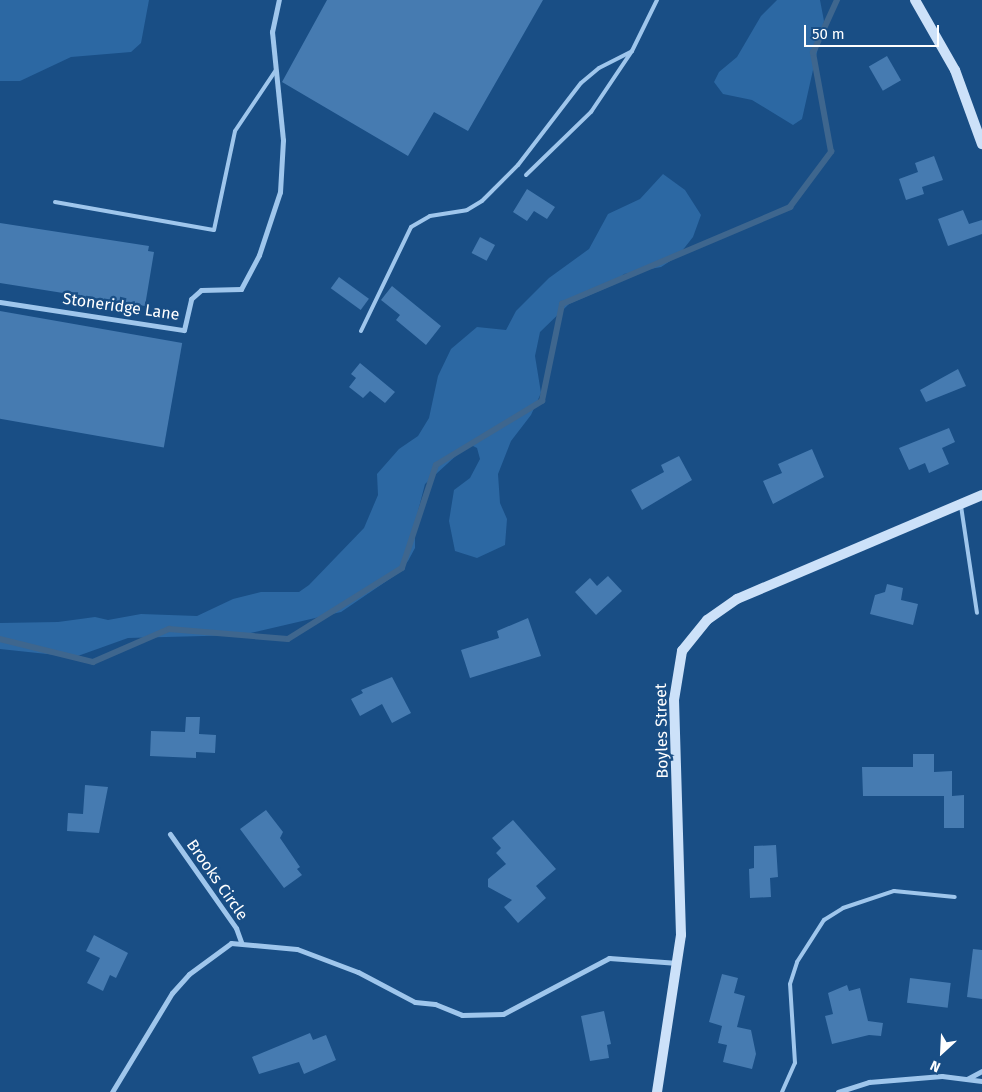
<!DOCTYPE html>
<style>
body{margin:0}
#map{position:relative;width:982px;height:1092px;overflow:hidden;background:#194e85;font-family:"Fira Sans",sans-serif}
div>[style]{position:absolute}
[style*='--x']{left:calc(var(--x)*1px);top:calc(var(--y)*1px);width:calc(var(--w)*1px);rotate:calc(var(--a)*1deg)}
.green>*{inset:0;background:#2c68a3}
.stream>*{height:5.5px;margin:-2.75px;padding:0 2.75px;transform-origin:2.75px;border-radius:2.75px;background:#3e668e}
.building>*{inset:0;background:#467bb1;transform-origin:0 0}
.lane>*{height:4px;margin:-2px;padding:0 2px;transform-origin:2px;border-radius:2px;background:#9fc6ec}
.street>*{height:5px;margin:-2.5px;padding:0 2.5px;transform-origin:2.5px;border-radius:2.5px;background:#9fc6ec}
.secondary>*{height:10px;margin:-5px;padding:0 5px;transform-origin:5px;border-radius:5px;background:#cce1f9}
span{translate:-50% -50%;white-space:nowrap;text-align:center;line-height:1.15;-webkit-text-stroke:5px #194e85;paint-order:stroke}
.street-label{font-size:16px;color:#fff}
.north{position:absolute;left:917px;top:1027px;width:50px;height:50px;-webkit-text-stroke:4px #194e85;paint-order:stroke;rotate:205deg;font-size:14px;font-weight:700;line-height:20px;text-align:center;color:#fff}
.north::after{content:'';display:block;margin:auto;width:18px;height:22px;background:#fff;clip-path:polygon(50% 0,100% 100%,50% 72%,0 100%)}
.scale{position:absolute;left:804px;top:25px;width:135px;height:22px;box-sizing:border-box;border:2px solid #fff;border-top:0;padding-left:6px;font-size:15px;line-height:18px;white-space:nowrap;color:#fff;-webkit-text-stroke:4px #194e85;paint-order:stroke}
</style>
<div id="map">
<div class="green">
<i style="clip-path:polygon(0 0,149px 0,141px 43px,131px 52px,71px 57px,20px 81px,0 81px)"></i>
<i style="clip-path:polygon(777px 0,820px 0,824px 21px,802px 119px,793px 125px,752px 100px,723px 94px,714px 82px,719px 72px,737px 57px,761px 16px)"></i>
<i style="clip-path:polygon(663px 174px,685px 190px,701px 215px,693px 237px,678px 256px,661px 267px,624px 274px,613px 285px,569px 304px,540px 332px,535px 356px,541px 393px,531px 415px,511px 441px,498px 474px,500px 503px,507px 519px,505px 545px,477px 558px,455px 551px,449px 521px,454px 490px,470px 478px,480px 459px,477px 448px,469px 444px,425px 484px,415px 523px,415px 548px,408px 561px,397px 574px,341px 612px,242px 635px,128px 638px,75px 657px,0 649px,0 623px,58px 622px,95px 617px,108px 620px,141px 614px,197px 616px,233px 599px,261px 592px,299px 592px,309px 585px,364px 528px,378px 495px,377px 474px,399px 449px,418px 436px,429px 418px,438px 376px,451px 349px,477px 327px,506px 330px,516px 311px,549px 278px,589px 249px,608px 214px,640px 199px)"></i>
</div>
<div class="stream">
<i style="--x:0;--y:639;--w:96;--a:13.9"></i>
<i style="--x:93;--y:662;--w:83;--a:-23.5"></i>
<i style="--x:169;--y:629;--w:119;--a:4.8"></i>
<i style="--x:288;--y:639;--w:134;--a:-31.9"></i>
<i style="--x:402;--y:568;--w:108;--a:-71.7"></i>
<i style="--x:436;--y:465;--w:124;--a:-31.1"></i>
<i style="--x:542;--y:401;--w:99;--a:-78.3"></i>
<i style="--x:562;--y:304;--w:248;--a:-23"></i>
<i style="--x:790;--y:207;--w:69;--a:-53.3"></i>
<i style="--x:831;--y:152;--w:101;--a:-100.3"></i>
<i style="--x:813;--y:53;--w:58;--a:-65.6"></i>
</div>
<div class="building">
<i style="clip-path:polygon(327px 0,543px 0,468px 131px,434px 112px,408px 156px,282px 82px)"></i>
<i style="left:887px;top:56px;width:28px;height:21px;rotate:60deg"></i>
<i style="clip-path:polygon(934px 156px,943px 180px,922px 187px,924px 194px,906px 200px,899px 179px,918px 172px,915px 163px)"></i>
<i style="clip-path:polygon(527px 189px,555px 207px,547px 219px,534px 211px,527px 221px,513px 212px)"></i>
<i style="clip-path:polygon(963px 210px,969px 224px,982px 220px,982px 234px,948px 246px,938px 219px)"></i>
<i style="clip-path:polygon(0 223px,149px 246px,148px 251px,154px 252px,145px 306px,0 283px)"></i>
<i style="left:480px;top:237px;width:17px;height:18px;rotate:28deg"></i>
<i style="left:339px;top:277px;width:37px;height:14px;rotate:36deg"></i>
<i style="clip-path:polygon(392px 286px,441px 326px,426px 345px,396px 320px,400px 315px,381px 300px)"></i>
<i style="left:0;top:311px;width:185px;height:106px;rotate:10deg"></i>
<i style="clip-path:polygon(360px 363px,395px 392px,385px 403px,370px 391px,363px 398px,349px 387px,356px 378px,351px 374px)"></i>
<i style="clip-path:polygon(958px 369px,966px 386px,926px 402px,920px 390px)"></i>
<i style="clip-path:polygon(949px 428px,955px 442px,942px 448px,949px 464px,929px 473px,925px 463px,909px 470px,899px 448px)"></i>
<i style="clip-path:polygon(812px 449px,824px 477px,773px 504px,763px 481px,782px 473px,778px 464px)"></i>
<i style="clip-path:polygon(679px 456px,692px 480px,642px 510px,631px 490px,664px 472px,661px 465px)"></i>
<i style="clip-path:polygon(608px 576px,622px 591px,596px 615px,575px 592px,590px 578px,597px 586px)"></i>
<i style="clip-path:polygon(887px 584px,903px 588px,901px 600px,918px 604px,913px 625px,870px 614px,875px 595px,885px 592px)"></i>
<i style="clip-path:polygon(528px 618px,541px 656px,470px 678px,461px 650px,499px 638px,497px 631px)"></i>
<i style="clip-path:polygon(392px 677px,411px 713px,392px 723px,382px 704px,360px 716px,351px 699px,363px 693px,361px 690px)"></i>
<i style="clip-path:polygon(186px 717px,200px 717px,199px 734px,216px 735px,215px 753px,196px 752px,196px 758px,150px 756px,151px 731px,185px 732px)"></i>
<i style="clip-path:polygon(913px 754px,934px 754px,934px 772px,952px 771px,952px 796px,964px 795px,964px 828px,944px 828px,944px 796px,863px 796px,862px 767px,913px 767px)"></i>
<i style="clip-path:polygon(85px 785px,108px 787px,99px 833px,67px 831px,68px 813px,83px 814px)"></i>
<i style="clip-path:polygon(266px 810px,283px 832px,280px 838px,300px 867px,297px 869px,302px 875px,284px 888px,240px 829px)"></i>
<i style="clip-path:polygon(513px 820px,556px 869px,536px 886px,546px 898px,518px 923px,504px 907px,512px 900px,488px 887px,488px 879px,506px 864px,496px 853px,501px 848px,492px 838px)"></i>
<i style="clip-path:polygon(776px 845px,778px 877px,770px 878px,771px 897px,750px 898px,749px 869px,754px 868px,754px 846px)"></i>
<i style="clip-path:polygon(94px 935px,128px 953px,116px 978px,110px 975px,103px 991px,87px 983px,100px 958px,86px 951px)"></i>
<i style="clip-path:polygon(973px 949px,982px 950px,982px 999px,967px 997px)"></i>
<i style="clip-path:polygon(722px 974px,738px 978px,734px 993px,745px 996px,737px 1027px,751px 1030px,756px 1054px,752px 1069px,723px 1062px,727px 1045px,718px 1043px,722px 1026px,709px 1022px)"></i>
<i style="left:910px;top:978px;width:41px;height:25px;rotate:7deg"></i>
<i style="clip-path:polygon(847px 985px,849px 991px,860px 988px,868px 1021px,883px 1023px,881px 1036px,869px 1035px,832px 1044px,825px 1016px,833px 1014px,828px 993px)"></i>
<i style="clip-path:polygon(604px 1011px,611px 1044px,607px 1045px,609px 1058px,590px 1061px,581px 1016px)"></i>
<i style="clip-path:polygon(310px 1033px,313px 1040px,326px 1035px,336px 1060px,304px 1074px,299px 1062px,259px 1074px,252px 1057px)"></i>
</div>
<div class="lane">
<i style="--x:526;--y:175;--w:91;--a:-44.1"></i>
<i style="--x:591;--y:112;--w:73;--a:-56.1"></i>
<i style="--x:632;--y:51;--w:57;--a:-63.9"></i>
<i style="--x:55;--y:202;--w:161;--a:10"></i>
<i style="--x:214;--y:230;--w:101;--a:-78"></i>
<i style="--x:235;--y:131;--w:73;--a:-56.1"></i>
<i style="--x:361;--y:331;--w:115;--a:-64.3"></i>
<i style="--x:411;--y:227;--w:22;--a:-30"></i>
<i style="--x:430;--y:216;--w:37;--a:-9"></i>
<i style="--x:467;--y:210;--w:17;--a:-31"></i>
<i style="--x:482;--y:201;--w:51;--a:-45"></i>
<i style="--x:518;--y:165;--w:103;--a:-52.5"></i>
<i style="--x:581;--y:83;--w:23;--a:-40"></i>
<i style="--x:599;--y:68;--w:37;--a:-27"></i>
<i style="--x:961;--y:506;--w:108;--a:81.5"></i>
<i style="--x:782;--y:1092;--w:32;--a:-66"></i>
<i style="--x:795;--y:1063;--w:79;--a:-93.6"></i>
<i style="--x:790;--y:984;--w:23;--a:-72"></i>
<i style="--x:797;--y:962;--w:50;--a:-57.3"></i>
<i style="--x:824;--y:920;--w:22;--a:-32"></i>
<i style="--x:843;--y:908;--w:54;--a:-18.4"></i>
<i style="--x:894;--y:891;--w:61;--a:5.6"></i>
</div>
<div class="street">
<i style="--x:0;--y:302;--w:186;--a:8.7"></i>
<i style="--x:184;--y:330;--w:32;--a:-77"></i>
<i style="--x:191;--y:299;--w:13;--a:-42"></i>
<i style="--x:201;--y:290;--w:40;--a:-1.4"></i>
<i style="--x:241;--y:289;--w:38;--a:-62"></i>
<i style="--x:259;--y:255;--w:66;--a:-71.6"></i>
<i style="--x:280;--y:192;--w:52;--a:-86.7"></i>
<i style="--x:283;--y:140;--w:109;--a:-95.8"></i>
<i style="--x:272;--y:32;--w:33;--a:-78"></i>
<i style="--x:170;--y:834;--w:115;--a:54.9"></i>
<i style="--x:236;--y:928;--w:15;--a:70"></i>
<i style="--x:967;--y:1079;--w:17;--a:-28"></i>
<i style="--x:112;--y:1092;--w:116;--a:-58.8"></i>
<i style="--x:172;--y:993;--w:25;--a:-48"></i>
<i style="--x:189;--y:974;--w:52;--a:-36.4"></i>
<i style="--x:231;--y:943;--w:66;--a:5.2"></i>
<i style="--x:297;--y:949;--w:65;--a:20.7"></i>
<i style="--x:358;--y:972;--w:64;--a:27.8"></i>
<i style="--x:415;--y:1002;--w:20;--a:6"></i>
<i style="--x:435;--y:1004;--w:29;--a:22"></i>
<i style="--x:462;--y:1015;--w:41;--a:-1.4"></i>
<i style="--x:503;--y:1014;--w:120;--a:-27.8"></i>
<i style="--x:609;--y:958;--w:69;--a:4.1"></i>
<i style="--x:838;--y:1092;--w:33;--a:-18"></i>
<i style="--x:869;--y:1082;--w:73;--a:-4.7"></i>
<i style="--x:942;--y:1076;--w:40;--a:7.1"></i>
</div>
<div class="secondary">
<i style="--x:915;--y:0;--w:81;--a:60.3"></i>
<i style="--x:955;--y:70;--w:79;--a:70"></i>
<i style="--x:657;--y:1092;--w:159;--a:-81.3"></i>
<i style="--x:681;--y:935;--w:235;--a:-91.7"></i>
<i style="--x:674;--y:700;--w:50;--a:-80.7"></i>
<i style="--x:682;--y:651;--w:40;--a:-51"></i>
<i style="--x:707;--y:620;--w:37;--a:-35"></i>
<i style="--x:737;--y:599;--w:266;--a:-23"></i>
</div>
<div class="street-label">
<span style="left:121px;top:307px;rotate:8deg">Stoneridge Lane</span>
<span style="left:662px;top:731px;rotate:-91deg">Boyles Street</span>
<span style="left:217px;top:880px;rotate:55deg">Brooks Circle</span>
</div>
<div class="north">N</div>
<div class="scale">50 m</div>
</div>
